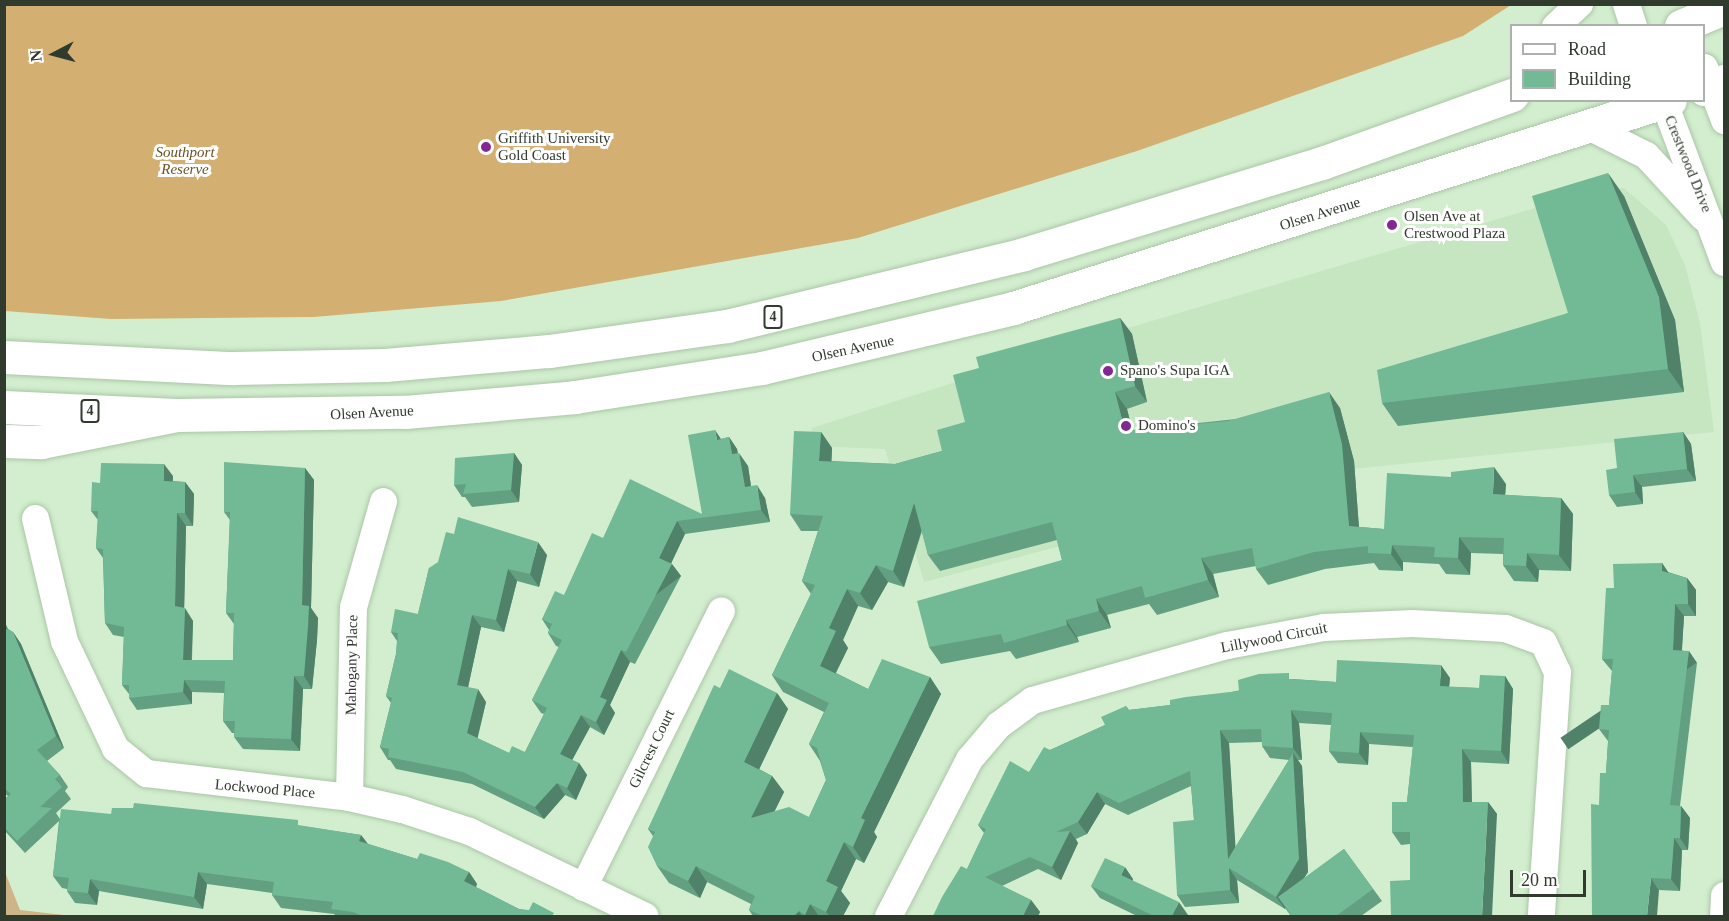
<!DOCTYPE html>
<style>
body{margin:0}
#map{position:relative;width:1729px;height:921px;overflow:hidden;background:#d2eece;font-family:Georgia,serif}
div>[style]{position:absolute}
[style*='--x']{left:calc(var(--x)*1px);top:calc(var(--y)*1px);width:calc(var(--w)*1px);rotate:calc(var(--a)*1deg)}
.built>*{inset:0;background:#c5e6c0}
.green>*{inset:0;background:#ceb589}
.forest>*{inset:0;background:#d3b071}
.roads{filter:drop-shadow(0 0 2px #abc6a7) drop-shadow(0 0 2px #abc6a7)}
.minor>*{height:27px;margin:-13.5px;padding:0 13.5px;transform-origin:13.5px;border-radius:13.5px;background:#fff}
.major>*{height:33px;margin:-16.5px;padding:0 16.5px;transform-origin:16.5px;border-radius:16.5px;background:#fff}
.highway>*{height:33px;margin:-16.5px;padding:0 16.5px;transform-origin:16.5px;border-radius:16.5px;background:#fff}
.wall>*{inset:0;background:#62a081}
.shaded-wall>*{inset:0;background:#508269;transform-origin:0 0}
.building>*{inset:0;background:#72ba96}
.dots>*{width:16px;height:16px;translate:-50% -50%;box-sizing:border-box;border:3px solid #fff;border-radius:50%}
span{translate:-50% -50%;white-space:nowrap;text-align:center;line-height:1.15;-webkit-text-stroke:6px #fff;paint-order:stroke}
.shield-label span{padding:2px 4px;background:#fff;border:2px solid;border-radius:4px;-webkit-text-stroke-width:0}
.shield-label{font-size:14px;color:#303b2e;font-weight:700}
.poi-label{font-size:15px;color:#303b2e}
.left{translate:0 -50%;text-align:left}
.park-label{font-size:15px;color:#6a5122;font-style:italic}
.street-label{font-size:15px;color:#303b2e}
.frame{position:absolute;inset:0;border:6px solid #303b2e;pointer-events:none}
.legend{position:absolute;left:1510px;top:24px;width:195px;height:78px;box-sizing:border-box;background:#fff;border:2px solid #acb1ab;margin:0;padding:8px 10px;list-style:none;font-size:18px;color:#303b2e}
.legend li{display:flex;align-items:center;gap:12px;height:30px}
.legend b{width:30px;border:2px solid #acb1ab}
.north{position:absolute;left:24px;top:24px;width:60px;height:60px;-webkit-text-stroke:4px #fff;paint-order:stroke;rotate:264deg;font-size:16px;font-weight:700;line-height:24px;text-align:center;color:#303b2e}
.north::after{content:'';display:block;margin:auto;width:21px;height:27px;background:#303b2e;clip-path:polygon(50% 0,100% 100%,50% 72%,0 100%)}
.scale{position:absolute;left:1510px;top:870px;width:76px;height:27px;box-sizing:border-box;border:3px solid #303b2e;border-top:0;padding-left:8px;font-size:18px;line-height:21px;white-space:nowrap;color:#303b2e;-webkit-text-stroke:4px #fff;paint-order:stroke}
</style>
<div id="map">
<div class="built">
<i style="clip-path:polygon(1603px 188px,1624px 188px,1666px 225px,1685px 265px,1700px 323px,1714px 432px,1352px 469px,924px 582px,885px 449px,810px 446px,812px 428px,1074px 344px)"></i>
</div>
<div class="green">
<i style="clip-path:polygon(5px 872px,20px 910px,73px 916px,5px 916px)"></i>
</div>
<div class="forest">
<i style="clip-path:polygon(4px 5px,5px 4px,1511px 5px,1463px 36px,1137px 151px,858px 238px,501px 301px,314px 317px,111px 319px,5px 311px)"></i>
</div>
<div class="roads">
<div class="minor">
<i style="--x:1626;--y:4;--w:23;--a:72"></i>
<i style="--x:1555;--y:26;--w:33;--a:-43"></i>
<i style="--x:1704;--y:67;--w:57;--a:69.3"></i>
<i style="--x:1663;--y:100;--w:173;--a:69.4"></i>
<i style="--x:1592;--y:128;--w:60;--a:26.6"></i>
<i style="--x:1646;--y:155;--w:84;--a:47.4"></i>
<i style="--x:35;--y:518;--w:126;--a:76.7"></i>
<i style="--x:64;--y:641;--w:119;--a:64.5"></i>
<i style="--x:115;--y:748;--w:40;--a:39"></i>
<i style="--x:146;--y:773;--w:204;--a:6.7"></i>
<i style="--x:349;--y:797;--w:54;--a:12.8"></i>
<i style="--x:402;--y:809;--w:71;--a:18.2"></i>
<i style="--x:469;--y:831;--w:195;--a:25.8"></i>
<i style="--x:349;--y:797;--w:190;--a:-88.8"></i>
<i style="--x:353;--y:607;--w:110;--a:-74.2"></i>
<i style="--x:583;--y:887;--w:309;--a:-63.5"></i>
<i style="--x:888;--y:916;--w:177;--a:-62.7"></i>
<i style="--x:969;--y:759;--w:45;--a:-49.5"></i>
<i style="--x:998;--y:725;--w:42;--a:-36.3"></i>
<i style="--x:1032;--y:700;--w:203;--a:-15.8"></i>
<i style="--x:1227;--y:645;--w:98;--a:-10.6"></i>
<i style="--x:1323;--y:627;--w:89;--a:-2.6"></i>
<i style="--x:1412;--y:623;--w:93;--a:3.1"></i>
<i style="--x:1505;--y:628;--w:40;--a:20.2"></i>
<i style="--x:1543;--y:642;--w:33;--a:65"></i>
<i style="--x:1557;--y:672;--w:245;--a:93.8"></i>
<i style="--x:1723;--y:916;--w:21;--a:-87"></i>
</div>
<div class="major">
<i style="--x:1681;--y:26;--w:47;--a:-22.7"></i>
<i style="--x:1704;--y:89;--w:22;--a:-22"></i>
<i style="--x:4;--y:357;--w:229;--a:2.8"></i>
<i style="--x:233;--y:368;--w:152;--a:-1.1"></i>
<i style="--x:385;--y:365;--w:165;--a:-4.9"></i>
<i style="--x:549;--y:351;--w:180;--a:-8"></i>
<i style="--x:727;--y:326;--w:306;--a:-13.6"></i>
<i style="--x:1024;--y:254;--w:312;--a:-17"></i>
<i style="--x:1322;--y:163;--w:202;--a:-19.7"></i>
<i style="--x:4;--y:407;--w:172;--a:2.7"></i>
<i style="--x:176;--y:415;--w:229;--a:-0.8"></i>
<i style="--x:405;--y:412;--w:171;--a:-5"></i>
<i style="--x:575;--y:397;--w:189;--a:-8.8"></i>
<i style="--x:762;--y:368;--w:258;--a:-13.4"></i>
<i style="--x:1013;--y:308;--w:689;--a:-17.57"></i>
</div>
<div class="highway">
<i style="--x:4;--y:441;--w:37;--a:2"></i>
<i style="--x:41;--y:442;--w:138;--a:-11.3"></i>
</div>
</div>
<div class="wall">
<i style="clip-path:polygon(1624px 196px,1675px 320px,1684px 392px,1398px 426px,1382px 403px,1568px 313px)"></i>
<i style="clip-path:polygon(1120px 318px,1132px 334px,1147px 402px,1127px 409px,1132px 430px,1340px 408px,1354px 461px,1359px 527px,1384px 529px,1506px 484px,1505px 495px,1561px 498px,1573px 514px,1571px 571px,1539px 570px,1538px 582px,1514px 581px,1503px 565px,1503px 554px,1471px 553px,1470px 575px,1446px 574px,1439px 564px,1403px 562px,1403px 571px,1379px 570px,1374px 563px,1325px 569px,1268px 585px,1256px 569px,1256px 566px,1213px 574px,1219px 597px,1157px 615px,1149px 604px,1107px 615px,1111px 628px,1077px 637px,1079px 642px,1016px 659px,1010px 651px,941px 664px,929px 647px,1062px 560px,1057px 540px,940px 571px,928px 555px,922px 531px,904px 587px,888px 582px,872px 610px,858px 606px,843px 640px,848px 648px,836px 673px,868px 689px,930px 677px,941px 694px,874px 832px,877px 837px,864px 863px,856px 859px,841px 891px,850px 903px,843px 916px,753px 916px,749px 910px,751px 904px,707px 882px,700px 898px,669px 883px,657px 866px,653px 836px,648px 829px,720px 688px,777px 693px,788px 709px,759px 769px,772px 776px,784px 792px,774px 812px,809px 817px,826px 780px,820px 761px,809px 744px,824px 712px,783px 692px,772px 675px,811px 594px,802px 581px,818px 531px,801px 531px,790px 514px,821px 432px,832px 448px,831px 461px,895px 464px,942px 451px,965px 422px,979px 368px)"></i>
<i style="clip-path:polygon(1683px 432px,1691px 444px,1696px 481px,1642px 487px,1643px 504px,1617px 507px,1609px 495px,1617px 468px)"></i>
<i style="clip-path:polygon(729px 437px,737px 449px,738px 454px,748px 466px,751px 486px,765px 498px,770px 522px,685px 534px,671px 563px,681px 576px,635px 664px,630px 662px,610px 705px,615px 713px,604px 735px,590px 727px,572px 760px,579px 763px,587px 775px,576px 800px,565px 795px,544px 819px,472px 784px,396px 769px,390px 760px,388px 760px,380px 747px,391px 703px,386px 696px,396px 654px,397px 641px,391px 632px,418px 614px,429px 568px,547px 555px,539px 587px,517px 581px,504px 632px,481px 627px,468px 687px,486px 702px,477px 738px,509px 753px,525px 752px,544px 714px,541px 713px,532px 700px,559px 647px,556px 646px,548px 633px,549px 630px,542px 619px,564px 595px,603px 538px,702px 514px,721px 439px)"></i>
<i style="clip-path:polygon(514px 453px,522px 465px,519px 502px,472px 507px,465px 497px,462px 497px,454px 485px)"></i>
<i style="clip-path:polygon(305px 468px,314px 480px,311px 608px,318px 618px,317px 640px,312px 689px,303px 689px,300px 751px,243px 749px,234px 737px,234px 733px,232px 733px,223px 721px,224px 693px,192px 692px,192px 704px,137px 710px,129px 698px,129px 694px,122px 685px,124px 637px,113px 635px,105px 623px,103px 558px,96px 548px,98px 520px,91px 511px,100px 483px,173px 476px,173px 481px,185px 482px,194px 494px,193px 526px,186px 526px,184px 608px,193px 621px,192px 660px,233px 660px,234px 624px,226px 613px,230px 520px,224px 512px)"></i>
<i style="clip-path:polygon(1662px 563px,1668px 572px,1687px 578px,1696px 590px,1696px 616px,1684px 616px,1682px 650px,1697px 663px,1680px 806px,1681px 806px,1690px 818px,1688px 850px,1682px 850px,1680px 891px,1659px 890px,1599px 805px,1606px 773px,1608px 741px,1599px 729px,1609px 705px,1612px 671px,1602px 659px,1614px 588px)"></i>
<i style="clip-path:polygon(4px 620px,8px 629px,13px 632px,21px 644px,64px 748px,47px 761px,60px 775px,68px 787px,65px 791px,71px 799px,56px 813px,60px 819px,111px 814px,302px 826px,361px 835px,368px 844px,417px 859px,469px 872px,477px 884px,476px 887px,519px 909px,557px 916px,336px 916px,334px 914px,281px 908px,272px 895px,272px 893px,207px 884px,203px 909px,99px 891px,97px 905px,75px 903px,67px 891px,67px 889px,62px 888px,53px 876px,59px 821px,25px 853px,4px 830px,4px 800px,8px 796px,4px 793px)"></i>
<i style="clip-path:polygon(evenodd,1505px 676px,1513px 689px,1509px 764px,1471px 762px,1472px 802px,1488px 802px,1497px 814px,1410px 880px,1410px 844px,1401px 845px,1392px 832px,1407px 802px,1413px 747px,1369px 744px,1368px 765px,1338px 763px,1329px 751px,1331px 725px,1299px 723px,1302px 760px,1298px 760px,1302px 766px,1308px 872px,1303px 879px,1344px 849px,1382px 901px,1361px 916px,1291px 916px,1285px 908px,1285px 909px,1237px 880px,1239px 903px,1185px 907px,1177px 895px,1194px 820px,1191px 786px,1128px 815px,1105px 804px,1087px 834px,1076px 839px,1078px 843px,1061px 880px,1038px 869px,1002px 886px,1031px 900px,1040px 912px,1038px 916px,933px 916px,967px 869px,984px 833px,978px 825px,1050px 750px,1105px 725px,1126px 706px,1129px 710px,1170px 705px,1293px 679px,1336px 682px,1450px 678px,1449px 687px,1479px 688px,1505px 676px,1262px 742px,1262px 746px,1270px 758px,1289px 760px,1235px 848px,1229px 743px,1262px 742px)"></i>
<i style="clip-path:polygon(1133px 879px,1133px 881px,1188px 915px,1187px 916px,1137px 916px,1100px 898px,1091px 886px)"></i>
</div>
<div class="shaded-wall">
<i style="clip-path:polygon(1608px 173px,1624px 196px,1675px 320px,1684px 392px,1668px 369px)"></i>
<i style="clip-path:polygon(1120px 318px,1132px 334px,1147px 402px,1135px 386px)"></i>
<i style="clip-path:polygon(1115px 392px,1127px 409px,1137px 448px,1125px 431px)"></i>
<i style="clip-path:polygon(1329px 392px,1340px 408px,1354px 461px,1360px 543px,1349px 526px)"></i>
<i style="clip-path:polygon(715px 430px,723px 442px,717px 440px)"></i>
<i style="clip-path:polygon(821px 432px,832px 448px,831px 477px,819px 461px)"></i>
<i style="clip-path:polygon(1683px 432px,1691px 444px,1696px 481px,1687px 469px)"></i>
<i style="clip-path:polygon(729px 437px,737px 449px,740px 467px,732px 454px)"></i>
<i style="clip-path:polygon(514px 453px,522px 465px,519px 502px,511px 490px)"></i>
<i style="clip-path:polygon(739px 453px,748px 466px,753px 500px,745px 487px)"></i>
<i style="clip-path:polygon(164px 464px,173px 476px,172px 493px,164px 481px)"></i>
<i style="clip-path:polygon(1494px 467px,1506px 484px,1504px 511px,1493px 494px)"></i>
<i style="clip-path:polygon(305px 468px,314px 480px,311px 608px,318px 618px,317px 640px,312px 689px,304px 676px,302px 605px)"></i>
<i style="clip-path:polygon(1633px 475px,1642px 487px,1643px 504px,1635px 492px)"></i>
<i style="clip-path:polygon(185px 482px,194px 494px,193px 526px,185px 513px)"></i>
<i style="clip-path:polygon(757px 485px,765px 498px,770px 522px,761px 510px)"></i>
<i style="clip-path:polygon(1561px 498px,1573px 514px,1571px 571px,1559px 555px)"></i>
<i style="clip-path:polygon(914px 503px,925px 519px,904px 587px,893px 571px)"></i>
<i style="clip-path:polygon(177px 513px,186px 526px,184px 618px,175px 606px)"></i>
<i style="clip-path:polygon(677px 521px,685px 534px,668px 570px,659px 558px)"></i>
<i style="clip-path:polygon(1459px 537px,1471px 553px,1470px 575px,1458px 558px)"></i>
<i style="clip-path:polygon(538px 542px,547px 555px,539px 587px,530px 574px)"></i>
<i style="clip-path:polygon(1392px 545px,1403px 562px,1403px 571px,1391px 554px)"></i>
<i style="clip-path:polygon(1527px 553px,1539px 570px,1538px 582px,1526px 566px)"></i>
<i style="clip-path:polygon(1201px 558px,1213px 574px,1219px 597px,1208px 580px)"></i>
<i style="clip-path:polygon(1662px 563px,1670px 575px,1662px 571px)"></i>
<i style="left:672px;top:564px;width:15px;height:99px;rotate:53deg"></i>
<i style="clip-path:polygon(876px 565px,888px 582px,872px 610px,860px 593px)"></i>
<i style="clip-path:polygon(508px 569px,517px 581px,504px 632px,496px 620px)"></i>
<i style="clip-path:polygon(1687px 578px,1696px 590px,1696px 616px,1688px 604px)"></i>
<i style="clip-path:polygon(847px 589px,858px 606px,843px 640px,848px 648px,831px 682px,820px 666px,829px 628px)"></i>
<i style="clip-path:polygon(1096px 599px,1107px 615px,1111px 628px,1099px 611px)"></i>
<i style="clip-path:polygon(1675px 604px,1684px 616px,1681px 662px,1673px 650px)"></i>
<i style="clip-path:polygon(185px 608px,193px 621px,191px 672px,183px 660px)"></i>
<i style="clip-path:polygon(472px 615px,481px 627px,466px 697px,457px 685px)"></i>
<i style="clip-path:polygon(4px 620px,11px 639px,4px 629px)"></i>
<i style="clip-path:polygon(1066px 620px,1077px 637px,1079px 642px,1067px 625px)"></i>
<i style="clip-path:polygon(13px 632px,21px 644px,64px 748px,56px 736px)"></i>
<i style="clip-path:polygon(621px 650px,630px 662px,610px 705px,615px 713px,604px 735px,596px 722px,600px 697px)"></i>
<i style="left:1689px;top:651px;width:14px;height:155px;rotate:56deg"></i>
<i style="clip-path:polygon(1441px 665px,1450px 678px,1448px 698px,1440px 686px)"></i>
<i style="clip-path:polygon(294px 676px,303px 689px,300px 751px,291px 739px)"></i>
<i style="clip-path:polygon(1505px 676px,1513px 689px,1509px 764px,1501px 751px)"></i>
<i style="clip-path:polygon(930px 677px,941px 694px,874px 832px,877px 837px,864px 863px,853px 847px,861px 818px)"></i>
<i style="clip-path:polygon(184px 680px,192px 692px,192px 704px,183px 692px)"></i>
<i style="clip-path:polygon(478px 689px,486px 702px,476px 745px,467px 733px)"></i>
<i style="clip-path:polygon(777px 693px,788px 709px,755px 778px,744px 762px)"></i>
<i style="clip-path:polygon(1291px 710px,1299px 723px,1302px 760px,1293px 748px)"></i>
<i style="clip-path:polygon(581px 715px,590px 727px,569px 766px,560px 754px)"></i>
<i style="clip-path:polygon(1220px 730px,1229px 743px,1237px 871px,1228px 859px)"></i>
<i style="clip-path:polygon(1360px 732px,1369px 744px,1368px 765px,1359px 753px)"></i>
<i style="clip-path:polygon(1462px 749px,1471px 762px,1472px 814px,1463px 802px)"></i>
<i style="clip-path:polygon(1293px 753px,1302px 766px,1308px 872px,1285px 909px,1276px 897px)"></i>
<i style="clip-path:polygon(579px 763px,587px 775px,576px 800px,567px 788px)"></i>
<i style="clip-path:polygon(772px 776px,784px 792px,763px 835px,751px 818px)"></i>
<i style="clip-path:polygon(557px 783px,565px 795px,544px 819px,535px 807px)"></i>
<i style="clip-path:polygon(1097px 792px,1105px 804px,1087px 834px,1078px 822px)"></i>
<i style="clip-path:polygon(1488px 802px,1497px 814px,1492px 916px,1482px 916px)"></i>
<i style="clip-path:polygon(1681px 806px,1690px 818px,1688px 850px,1680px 838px)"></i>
<i style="clip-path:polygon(1070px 831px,1078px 843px,1061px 880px,1052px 867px)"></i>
<i style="clip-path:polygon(361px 835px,370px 847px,359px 841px)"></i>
<i style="clip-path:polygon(1674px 838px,1682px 850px,1680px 891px,1671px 879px)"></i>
<i style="clip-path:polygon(844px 842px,856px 859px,841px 891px,850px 903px,843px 916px,830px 916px,826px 912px,826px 881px)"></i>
<i style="clip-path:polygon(696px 866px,707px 882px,700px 898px,688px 881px)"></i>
<i style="clip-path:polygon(1125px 867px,1133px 879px,1130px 887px,1121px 875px)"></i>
<i style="clip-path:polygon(1229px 868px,1237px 880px,1239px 903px,1230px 890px)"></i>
<i style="clip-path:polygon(198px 872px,207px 884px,203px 909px,194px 897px)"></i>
<i style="clip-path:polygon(469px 872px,477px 884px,473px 893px,464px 881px)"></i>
<i style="clip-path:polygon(1651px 878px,1659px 890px,1657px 916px,1647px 916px)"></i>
<i style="clip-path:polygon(90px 879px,99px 891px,97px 905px,88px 893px)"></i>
<i style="clip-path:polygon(1031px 900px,1040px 912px,1038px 916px,1023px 916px)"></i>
<i style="clip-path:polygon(1179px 902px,1188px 915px,1187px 916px,1172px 916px)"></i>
<i style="clip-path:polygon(810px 904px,819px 916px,807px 916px,805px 915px)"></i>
<i style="clip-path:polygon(799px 911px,802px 916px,794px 916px)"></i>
</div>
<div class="building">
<i style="clip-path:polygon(1608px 173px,1659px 297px,1668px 369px,1382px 403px,1377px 370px,1568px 313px,1532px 196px)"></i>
<i style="clip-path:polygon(1120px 318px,1135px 386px,1115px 392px,1125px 431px,1228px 421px,1329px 392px,1342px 444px,1349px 526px,1384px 529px,1387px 473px,1451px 477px,1451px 472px,1494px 467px,1493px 494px,1561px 498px,1559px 555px,1527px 553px,1526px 566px,1503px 565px,1504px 538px,1459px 537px,1458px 558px,1434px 557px,1435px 547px,1392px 545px,1391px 554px,1368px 553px,1368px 546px,1314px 552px,1256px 569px,1252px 548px,1201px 558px,1208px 580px,1145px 598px,1142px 586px,1096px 599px,1099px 611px,1066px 620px,1067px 625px,1004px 643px,1001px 634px,929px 647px,917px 601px,1062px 560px,1052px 522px,928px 555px,914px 503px,893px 571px,876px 565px,860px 593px,847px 589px,829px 628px,836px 631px,820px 666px,868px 689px,882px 659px,930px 677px,861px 818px,865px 820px,853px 847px,844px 842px,826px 881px,838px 887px,826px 912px,810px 904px,805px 915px,799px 911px,794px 916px,763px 916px,749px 910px,755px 896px,696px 866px,688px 881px,657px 866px,648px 847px,655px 832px,648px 829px,714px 685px,720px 688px,729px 669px,777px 693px,744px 762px,772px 776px,751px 818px,789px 807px,809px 817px,826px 780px,817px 748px,809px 744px,829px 703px,772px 675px,815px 585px,802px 581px,823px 516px,790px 514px,794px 431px,821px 432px,819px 461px,895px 464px,942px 451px,937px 430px,965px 422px,953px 375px,979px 368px,976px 357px)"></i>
<i style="clip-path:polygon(715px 430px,717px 440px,729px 437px,732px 454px,739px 453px,745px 487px,757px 485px,761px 510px,677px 521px,659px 558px,672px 564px,626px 652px,621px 650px,600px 697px,607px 700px,596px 722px,581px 715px,560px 754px,579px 763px,567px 788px,557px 783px,535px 807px,463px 772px,388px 757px,389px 749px,380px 747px,392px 698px,386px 696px,396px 654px,398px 633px,391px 632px,395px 609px,418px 614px,429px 568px,438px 562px,446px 532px,454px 534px,458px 517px,538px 542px,530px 574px,508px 569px,496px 620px,472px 615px,457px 685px,478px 689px,467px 733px,509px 753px,512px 746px,525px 752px,547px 708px,532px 700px,562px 640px,548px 633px,552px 624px,542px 619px,555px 591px,564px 595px,592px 533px,603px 538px,630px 479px,702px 514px,688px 435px)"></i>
<i style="clip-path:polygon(1683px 432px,1687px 469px,1633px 475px,1635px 492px,1609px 495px,1606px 470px,1617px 468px,1614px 439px)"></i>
<i style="clip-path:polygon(514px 453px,511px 490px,463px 494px,466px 484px,454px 485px,455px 458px)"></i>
<i style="clip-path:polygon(224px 462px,305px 468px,302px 605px,309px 606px,308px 627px,304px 676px,294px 676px,291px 739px,234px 737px,235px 721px,223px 721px,225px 681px,184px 680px,183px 692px,129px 698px,129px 685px,122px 685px,124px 627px,105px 623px,103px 549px,96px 548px,98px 511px,91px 511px,92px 482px,100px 483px,101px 463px,164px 464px,164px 481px,185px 482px,185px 513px,177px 513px,175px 606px,185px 608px,183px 660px,233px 660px,234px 613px,226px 613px,230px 512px,224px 512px)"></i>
<i style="clip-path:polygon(1662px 563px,1662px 571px,1687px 578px,1688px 604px,1675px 604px,1673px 650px,1689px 651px,1670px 805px,1681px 806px,1680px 838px,1674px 838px,1671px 879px,1651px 878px,1647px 916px,1592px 916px,1591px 804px,1599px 805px,1600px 773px,1606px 773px,1609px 730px,1599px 729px,1601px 705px,1609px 705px,1613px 659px,1602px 659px,1606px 588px,1614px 588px,1613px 564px)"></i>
<i style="clip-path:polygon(4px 628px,13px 632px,56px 736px,37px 750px,60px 775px,55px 779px,62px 787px,40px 807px,52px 808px,17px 841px,4px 827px,4px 800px,11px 794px,4px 788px)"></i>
<i style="clip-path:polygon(1337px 660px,1441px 665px,1440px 686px,1479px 688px,1480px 675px,1505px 676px,1501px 751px,1462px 749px,1463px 802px,1488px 802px,1482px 916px,1391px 916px,1390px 881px,1410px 880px,1410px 832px,1392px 832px,1392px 802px,1407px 802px,1414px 735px,1360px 732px,1359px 753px,1329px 751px,1332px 713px,1291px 710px,1293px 748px,1262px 746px,1261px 729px,1220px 730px,1228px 859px,1293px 753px,1299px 859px,1276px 897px,1229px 868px,1230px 890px,1177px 895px,1173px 822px,1194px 820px,1190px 771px,1119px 803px,1097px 792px,1078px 822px,1056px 832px,1070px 831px,1052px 867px,1030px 857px,985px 877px,1031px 900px,1023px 916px,933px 916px,942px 897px,961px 866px,967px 869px,986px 829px,978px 825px,1010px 761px,1029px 772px,1044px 747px,1050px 750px,1105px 725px,1101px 717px,1126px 706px,1128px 710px,1170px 705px,1170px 700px,1186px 697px,1239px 691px,1238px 680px,1259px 674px,1289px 673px,1289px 679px,1336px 682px)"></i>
<i style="clip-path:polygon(134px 803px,298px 820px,298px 825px,361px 835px,359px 841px,417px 859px,420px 853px,448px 862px,469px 872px,464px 881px,519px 909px,529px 910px,533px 902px,554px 913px,552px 916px,363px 916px,353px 912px,331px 909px,333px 902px,272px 895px,274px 882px,198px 872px,194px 897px,90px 879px,88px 893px,67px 891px,69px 878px,53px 876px,61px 809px,111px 814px,112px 808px,133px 808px)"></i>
<i style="clip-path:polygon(1344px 849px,1373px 889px,1336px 916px,1292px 916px,1278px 897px)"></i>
<i style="clip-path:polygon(1105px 858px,1125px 867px,1121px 875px,1179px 902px,1172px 916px,1154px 916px,1091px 886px)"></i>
</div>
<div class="dots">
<i style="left:486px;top:147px;background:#832793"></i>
<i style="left:1392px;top:225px;background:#832793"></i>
<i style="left:1108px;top:371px;background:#832793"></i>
<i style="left:1126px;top:426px;background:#832793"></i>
</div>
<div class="shield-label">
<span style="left:773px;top:317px">4</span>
<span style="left:90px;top:411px">4</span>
</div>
<div class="poi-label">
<span class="left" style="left:498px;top:147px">Griffith University<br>Gold Coast</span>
<span class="left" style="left:1404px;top:225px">Olsen Ave at<br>Crestwood Plaza</span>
<span class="left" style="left:1120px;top:371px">Spano's Supa IGA</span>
<span class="left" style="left:1138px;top:426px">Domino's</span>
</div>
<div class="park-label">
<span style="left:185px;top:161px">Southport<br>Reserve</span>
</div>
<div class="street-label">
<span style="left:1688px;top:164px;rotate:68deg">Crestwood Drive</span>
<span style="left:1320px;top:214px;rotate:-17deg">Olsen Avenue</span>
<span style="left:853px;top:349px;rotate:-12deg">Olsen Avenue</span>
<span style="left:372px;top:413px;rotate:-3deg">Olsen Avenue</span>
<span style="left:1274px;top:638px;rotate:-11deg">Lillywood Circuit</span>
<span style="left:352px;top:665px;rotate:-89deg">Mahogany Place</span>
<span style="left:652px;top:749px;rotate:-64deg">Gilcrest Court</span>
<span style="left:265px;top:789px;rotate:5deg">Lockwood Place</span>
</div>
<div class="frame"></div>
<ul class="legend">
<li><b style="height:8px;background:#fff"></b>Road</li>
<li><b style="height:16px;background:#72ba96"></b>Building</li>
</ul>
<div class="north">N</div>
<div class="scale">20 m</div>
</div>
